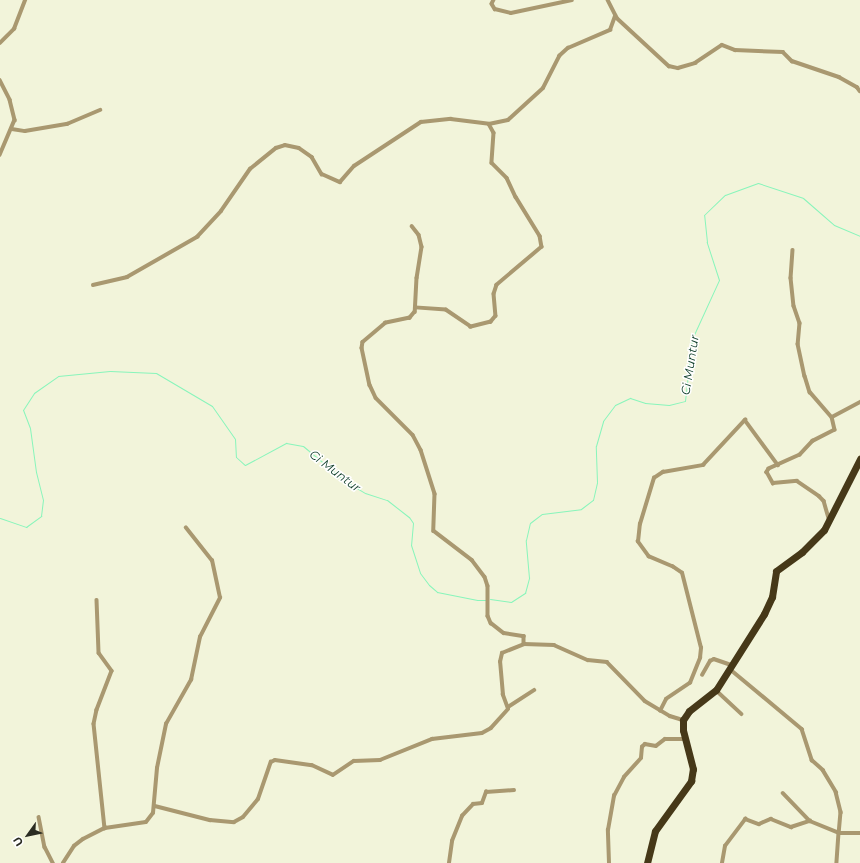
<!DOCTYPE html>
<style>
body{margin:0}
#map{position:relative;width:860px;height:863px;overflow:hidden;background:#f2f4da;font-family:Montserrat,sans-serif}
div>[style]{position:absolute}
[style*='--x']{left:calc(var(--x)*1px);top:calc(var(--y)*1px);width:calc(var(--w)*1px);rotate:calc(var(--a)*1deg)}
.stream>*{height:1px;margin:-0.5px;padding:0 0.5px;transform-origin:0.5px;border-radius:0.5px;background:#88f5bb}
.street>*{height:3.5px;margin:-1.75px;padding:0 1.75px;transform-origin:1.75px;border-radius:1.75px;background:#a99870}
.highway>*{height:7px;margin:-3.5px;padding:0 3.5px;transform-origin:3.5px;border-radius:3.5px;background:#463818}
span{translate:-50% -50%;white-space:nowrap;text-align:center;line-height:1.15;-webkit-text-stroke:3px #fff;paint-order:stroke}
.water-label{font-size:12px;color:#0d3c27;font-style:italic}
.north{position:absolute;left:8px;top:815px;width:40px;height:40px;-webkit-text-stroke:3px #fff;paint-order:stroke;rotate:237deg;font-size:11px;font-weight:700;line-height:16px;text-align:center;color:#2b2c22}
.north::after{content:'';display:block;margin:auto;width:14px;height:18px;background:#2b2c22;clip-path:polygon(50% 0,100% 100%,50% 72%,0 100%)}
</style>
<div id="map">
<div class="stream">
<i style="--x:0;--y:518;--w:28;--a:19"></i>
<i style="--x:26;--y:527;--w:19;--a:-36"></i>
<i style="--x:41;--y:516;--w:16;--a:-83"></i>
<i style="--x:43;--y:500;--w:29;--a:-104"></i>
<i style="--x:36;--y:472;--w:44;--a:-97.8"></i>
<i style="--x:30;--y:428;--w:19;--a:-111"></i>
<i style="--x:23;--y:410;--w:20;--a:-57"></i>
<i style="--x:34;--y:393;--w:29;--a:-35"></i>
<i style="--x:58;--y:376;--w:52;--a:-5.5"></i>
<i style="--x:110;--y:371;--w:46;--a:2.5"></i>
<i style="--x:156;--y:373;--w:65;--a:30.5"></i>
<i style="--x:212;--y:406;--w:40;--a:55.1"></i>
<i style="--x:235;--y:439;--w:18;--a:87"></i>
<i style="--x:236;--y:457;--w:12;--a:42"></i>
<i style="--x:245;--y:465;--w:47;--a:-28.2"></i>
<i style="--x:286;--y:443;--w:17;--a:10"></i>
<i style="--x:303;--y:446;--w:55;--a:39.8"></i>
<i style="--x:345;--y:481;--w:23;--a:31"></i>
<i style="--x:365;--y:493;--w:23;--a:18"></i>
<i style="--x:387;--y:500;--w:28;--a:38"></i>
<i style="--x:409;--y:517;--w:7;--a:56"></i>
<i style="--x:413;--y:523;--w:22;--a:95"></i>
<i style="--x:411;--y:545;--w:29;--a:72"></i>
<i style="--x:420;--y:573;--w:15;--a:53"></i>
<i style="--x:429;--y:585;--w:11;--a:41"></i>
<i style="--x:437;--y:592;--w:41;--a:11.3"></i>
<i style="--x:477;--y:600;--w:10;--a:0"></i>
<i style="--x:490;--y:599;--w:21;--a:8"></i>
<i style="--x:511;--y:602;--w:17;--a:-33"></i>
<i style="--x:525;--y:593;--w:16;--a:-75"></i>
<i style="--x:529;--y:578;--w:38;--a:-95"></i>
<i style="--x:526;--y:540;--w:17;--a:-77"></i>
<i style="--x:530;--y:523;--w:15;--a:-37"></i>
<i style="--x:542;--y:514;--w:39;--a:-7"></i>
<i style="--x:581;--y:509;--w:15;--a:-37"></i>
<i style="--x:593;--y:500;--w:18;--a:-77"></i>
<i style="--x:597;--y:482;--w:36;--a:-92"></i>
<i style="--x:596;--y:446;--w:26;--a:-74"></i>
<i style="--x:603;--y:421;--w:20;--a:-53"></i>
<i style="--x:615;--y:405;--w:17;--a:-25"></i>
<i style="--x:630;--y:398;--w:16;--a:18"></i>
<i style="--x:645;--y:403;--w:24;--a:5"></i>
<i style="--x:669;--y:405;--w:16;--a:-14"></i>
<i style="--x:685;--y:401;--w:62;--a:-83.6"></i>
<i style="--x:692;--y:339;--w:65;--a:-65.4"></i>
<i style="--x:719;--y:280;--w:40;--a:-108"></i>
<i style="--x:707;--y:242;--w:27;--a:-96"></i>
<i style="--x:704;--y:215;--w:29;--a:-44"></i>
<i style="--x:725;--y:195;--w:35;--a:-20"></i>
<i style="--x:758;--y:183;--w:47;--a:18.4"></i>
<i style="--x:803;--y:198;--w:41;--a:41.1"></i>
<i style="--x:834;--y:225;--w:28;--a:23"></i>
</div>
<div class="street">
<i style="--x:494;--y:0;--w:4;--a:117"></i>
<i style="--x:492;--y:4;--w:6;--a:59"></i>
<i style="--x:495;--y:9;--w:16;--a:14"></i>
<i style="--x:511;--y:13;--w:62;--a:-12"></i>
<i style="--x:608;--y:0;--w:20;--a:63"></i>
<i style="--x:617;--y:18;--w:71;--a:42.7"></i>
<i style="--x:669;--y:66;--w:9;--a:13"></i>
<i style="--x:678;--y:68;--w:18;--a:-16"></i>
<i style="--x:695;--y:63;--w:32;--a:-34"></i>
<i style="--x:722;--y:45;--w:14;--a:21"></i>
<i style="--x:735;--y:50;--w:48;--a:2.4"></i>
<i style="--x:783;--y:52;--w:13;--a:45"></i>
<i style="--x:792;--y:61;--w:50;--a:18.8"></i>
<i style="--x:839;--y:77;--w:21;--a:29"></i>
<i style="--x:857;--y:87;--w:5;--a:53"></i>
<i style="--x:0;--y:43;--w:20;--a:-45"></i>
<i style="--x:14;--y:29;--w:31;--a:-69"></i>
<i style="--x:0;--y:80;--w:22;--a:63"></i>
<i style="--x:10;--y:100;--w:21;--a:76"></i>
<i style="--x:15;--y:120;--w:38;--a:113"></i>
<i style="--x:489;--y:124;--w:19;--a:-12"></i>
<i style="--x:508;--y:120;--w:47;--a:-42.4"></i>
<i style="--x:543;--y:88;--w:36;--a:-63"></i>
<i style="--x:559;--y:56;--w:12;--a:-42"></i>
<i style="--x:568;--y:48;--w:46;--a:-23.2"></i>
<i style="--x:610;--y:30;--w:15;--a:-70"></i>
<i style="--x:12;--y:129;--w:13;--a:9"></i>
<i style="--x:25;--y:131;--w:43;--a:-9.5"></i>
<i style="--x:67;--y:124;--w:36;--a:-23"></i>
<i style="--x:412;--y:226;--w:11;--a:52"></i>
<i style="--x:419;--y:235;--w:12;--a:76"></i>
<i style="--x:422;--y:247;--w:31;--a:99"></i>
<i style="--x:417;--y:278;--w:34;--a:93"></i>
<i style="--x:415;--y:312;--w:8;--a:130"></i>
<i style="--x:410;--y:318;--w:25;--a:168"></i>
<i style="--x:386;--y:323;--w:30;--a:140"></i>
<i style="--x:363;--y:342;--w:6;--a:99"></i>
<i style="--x:362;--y:348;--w:38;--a:78"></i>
<i style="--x:370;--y:385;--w:14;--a:65"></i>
<i style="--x:376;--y:398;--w:52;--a:45"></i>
<i style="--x:413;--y:435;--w:17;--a:62"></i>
<i style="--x:421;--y:450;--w:46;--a:72.3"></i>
<i style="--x:435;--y:494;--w:37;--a:92"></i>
<i style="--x:434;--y:531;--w:48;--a:37.3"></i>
<i style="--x:472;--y:560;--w:21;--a:53"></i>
<i style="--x:485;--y:577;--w:9;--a:72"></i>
<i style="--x:488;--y:586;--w:30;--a:90"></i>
<i style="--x:488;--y:616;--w:8;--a:67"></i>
<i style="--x:491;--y:623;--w:16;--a:38"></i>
<i style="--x:504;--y:633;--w:20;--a:9"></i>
<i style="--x:524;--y:636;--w:8;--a:90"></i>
<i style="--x:793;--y:250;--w:28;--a:94"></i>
<i style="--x:791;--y:278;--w:28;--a:84"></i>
<i style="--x:794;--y:306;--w:18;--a:71"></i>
<i style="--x:800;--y:323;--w:21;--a:95"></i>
<i style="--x:798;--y:344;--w:33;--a:78"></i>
<i style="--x:805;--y:376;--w:17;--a:73"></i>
<i style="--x:810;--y:392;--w:33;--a:49"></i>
<i style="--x:832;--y:417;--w:13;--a:77"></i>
<i style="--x:835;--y:430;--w:25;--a:153"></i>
<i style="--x:813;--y:441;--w:19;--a:133"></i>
<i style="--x:800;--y:455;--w:34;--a:156"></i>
<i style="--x:769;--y:469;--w:4;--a:124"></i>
<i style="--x:767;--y:472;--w:13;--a:61"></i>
<i style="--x:773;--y:483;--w:24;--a:-5"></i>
<i style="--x:797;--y:481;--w:27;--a:34"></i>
<i style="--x:819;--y:496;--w:7;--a:45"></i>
<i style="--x:824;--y:501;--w:19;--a:74"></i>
<i style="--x:93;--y:285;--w:35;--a:-13"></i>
<i style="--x:127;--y:277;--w:81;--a:-29.7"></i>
<i style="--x:197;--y:237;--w:35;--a:-47"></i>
<i style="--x:221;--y:211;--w:51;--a:-55.4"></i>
<i style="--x:250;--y:169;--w:33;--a:-39"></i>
<i style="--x:276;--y:148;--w:9;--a:-18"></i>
<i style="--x:285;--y:145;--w:14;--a:12"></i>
<i style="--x:299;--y:148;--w:16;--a:35"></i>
<i style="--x:312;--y:157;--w:20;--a:60"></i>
<i style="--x:322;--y:174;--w:20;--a:24"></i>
<i style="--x:340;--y:182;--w:21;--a:-49"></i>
<i style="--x:354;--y:166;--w:80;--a:-33.3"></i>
<i style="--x:421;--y:122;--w:30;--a:-6"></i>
<i style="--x:451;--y:119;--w:38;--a:7"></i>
<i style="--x:489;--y:124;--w:10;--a:61"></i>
<i style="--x:494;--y:133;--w:30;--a:94"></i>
<i style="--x:492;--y:163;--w:21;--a:45"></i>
<i style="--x:507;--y:178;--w:21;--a:65"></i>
<i style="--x:516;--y:197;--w:46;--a:58.4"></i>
<i style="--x:540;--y:236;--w:11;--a:80"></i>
<i style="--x:542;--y:247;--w:59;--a:139.8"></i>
<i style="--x:497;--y:285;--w:9;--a:108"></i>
<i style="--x:494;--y:294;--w:22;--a:85"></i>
<i style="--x:496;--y:316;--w:8;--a:130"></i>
<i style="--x:491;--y:322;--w:21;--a:166"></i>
<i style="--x:471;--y:327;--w:30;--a:-146"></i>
<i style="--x:446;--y:310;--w:30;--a:-176"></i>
<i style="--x:832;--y:417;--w:32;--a:-28"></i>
<i style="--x:97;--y:600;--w:53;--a:87.8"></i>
<i style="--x:99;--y:653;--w:22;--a:54"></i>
<i style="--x:112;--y:671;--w:42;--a:111"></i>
<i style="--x:97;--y:710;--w:14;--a:102"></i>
<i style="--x:94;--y:724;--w:105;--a:84"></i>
<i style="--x:730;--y:669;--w:94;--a:39.8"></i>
<i style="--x:802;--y:729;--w:33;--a:72"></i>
<i style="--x:812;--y:760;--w:15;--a:42"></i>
<i style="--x:823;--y:770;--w:26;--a:59"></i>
<i style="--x:836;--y:792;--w:21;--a:76"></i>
<i style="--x:841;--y:812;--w:21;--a:95"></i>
<i style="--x:839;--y:833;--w:21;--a:0"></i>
<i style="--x:702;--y:675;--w:16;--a:-60"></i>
<i style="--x:710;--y:661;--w:4;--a:-27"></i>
<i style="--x:714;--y:659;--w:18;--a:19"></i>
<i style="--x:716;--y:690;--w:35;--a:43"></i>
<i style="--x:508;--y:707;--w:31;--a:-33"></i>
<i style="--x:660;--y:711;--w:13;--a:-63"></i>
<i style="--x:666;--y:699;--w:29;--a:-34"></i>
<i style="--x:690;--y:683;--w:27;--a:-68"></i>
<i style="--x:700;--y:658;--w:10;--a:-84"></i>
<i style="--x:701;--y:648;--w:77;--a:-104.2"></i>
<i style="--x:682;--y:573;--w:11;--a:-146"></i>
<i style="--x:673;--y:567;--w:26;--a:-157"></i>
<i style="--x:649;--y:557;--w:19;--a:-126"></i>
<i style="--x:638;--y:542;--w:18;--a:-84"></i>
<i style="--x:640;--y:524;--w:48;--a:-73.1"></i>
<i style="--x:654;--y:478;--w:11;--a:-34"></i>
<i style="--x:663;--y:472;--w:41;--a:-9.9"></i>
<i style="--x:703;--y:465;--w:62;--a:-47"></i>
<i style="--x:745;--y:420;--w:56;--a:53.7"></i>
<i style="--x:783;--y:793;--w:39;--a:46"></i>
<i style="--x:810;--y:821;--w:31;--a:22"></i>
<i style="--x:839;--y:833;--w:30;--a:94"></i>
<i style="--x:155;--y:806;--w:57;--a:14.3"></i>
<i style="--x:210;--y:820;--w:24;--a:5"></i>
<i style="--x:234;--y:822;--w:10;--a:-29"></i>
<i style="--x:243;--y:817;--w:23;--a:-50"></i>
<i style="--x:258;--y:799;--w:39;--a:-71"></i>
<i style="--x:271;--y:762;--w:4;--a:-27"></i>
<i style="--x:275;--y:760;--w:37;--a:8"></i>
<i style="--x:312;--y:765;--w:23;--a:25"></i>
<i style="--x:333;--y:775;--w:25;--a:-34"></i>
<i style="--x:354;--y:761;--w:26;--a:-2"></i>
<i style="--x:380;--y:760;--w:56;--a:-22"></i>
<i style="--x:432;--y:739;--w:50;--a:-6.8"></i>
<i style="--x:482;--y:733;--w:10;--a:-29"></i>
<i style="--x:491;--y:728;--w:25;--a:-48"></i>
<i style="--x:508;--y:709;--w:15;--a:-110"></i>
<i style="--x:503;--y:695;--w:33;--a:-95"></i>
<i style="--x:500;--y:662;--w:9;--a:-77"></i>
<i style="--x:502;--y:653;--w:24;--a:-22"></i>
<i style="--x:524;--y:644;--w:30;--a:2"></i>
<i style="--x:554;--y:645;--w:37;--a:24"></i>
<i style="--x:588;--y:660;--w:19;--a:6"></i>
<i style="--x:607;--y:662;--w:54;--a:45.7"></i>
<i style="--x:645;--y:701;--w:29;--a:31"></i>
<i style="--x:670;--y:716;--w:14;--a:17"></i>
<i style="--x:39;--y:817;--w:31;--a:79"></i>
<i style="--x:45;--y:847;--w:18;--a:63"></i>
<i style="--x:63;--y:863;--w:20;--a:-57"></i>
<i style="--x:74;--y:846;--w:11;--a:-38"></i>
<i style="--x:83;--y:839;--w:25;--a:-27"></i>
<i style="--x:105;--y:828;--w:41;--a:-8.3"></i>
<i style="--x:146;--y:822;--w:11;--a:-52"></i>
<i style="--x:153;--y:813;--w:45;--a:-84.9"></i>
<i style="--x:157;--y:768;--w:45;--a:-78.4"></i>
<i style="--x:166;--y:724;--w:51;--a:-60.4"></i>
<i style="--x:191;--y:680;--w:44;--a:-78.2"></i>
<i style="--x:200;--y:637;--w:44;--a:-62.9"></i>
<i style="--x:220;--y:598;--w:38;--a:-102"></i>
<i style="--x:212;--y:561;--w:42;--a:-128.2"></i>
<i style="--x:449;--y:863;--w:22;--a:-82"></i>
<i style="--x:452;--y:841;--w:27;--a:-68"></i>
<i style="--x:462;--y:816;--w:16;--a:-47"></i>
<i style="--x:473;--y:804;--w:9;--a:-6"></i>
<i style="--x:482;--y:803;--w:12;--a:-70"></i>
<i style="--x:486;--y:792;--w:28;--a:-4"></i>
<i style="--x:609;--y:863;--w:33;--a:-92"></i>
<i style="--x:608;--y:830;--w:35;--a:-80"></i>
<i style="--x:614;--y:796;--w:21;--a:-62"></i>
<i style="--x:624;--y:777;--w:25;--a:-48"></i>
<i style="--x:641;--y:758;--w:11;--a:-85"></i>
<i style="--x:642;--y:747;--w:4;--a:-45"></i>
<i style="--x:645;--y:744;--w:11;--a:10"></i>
<i style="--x:656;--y:746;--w:11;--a:-38"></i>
<i style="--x:665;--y:739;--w:20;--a:0"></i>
<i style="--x:722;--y:863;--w:17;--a:-80"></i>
<i style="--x:725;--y:846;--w:34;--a:-53"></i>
<i style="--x:745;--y:819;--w:15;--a:20"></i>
<i style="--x:759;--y:824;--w:13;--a:-23"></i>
<i style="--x:771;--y:819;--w:22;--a:22"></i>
<i style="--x:791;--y:827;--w:20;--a:-18"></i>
</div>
<div class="highway">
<i style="--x:647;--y:863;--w:33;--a:-76"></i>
<i style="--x:655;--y:831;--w:62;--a:-54.2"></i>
<i style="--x:691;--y:781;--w:12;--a:-81"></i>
<i style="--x:693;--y:769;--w:40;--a:-104.4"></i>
<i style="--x:683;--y:730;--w:10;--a:-90"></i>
<i style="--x:683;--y:720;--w:11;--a:-56"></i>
<i style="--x:689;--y:711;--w:34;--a:-38"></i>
<i style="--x:716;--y:690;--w:90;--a:-57.7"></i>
<i style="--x:764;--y:614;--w:19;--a:-65"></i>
<i style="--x:772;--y:597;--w:26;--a:-81"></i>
<i style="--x:776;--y:571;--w:32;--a:-36"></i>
<i style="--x:802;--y:552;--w:31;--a:-45"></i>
<i style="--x:824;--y:530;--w:80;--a:-63.1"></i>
</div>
<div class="water-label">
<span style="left:690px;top:365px;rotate:-81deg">Ci Muntur</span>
<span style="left:335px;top:471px;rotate:37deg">Ci Muntur</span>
</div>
<div class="north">U</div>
</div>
